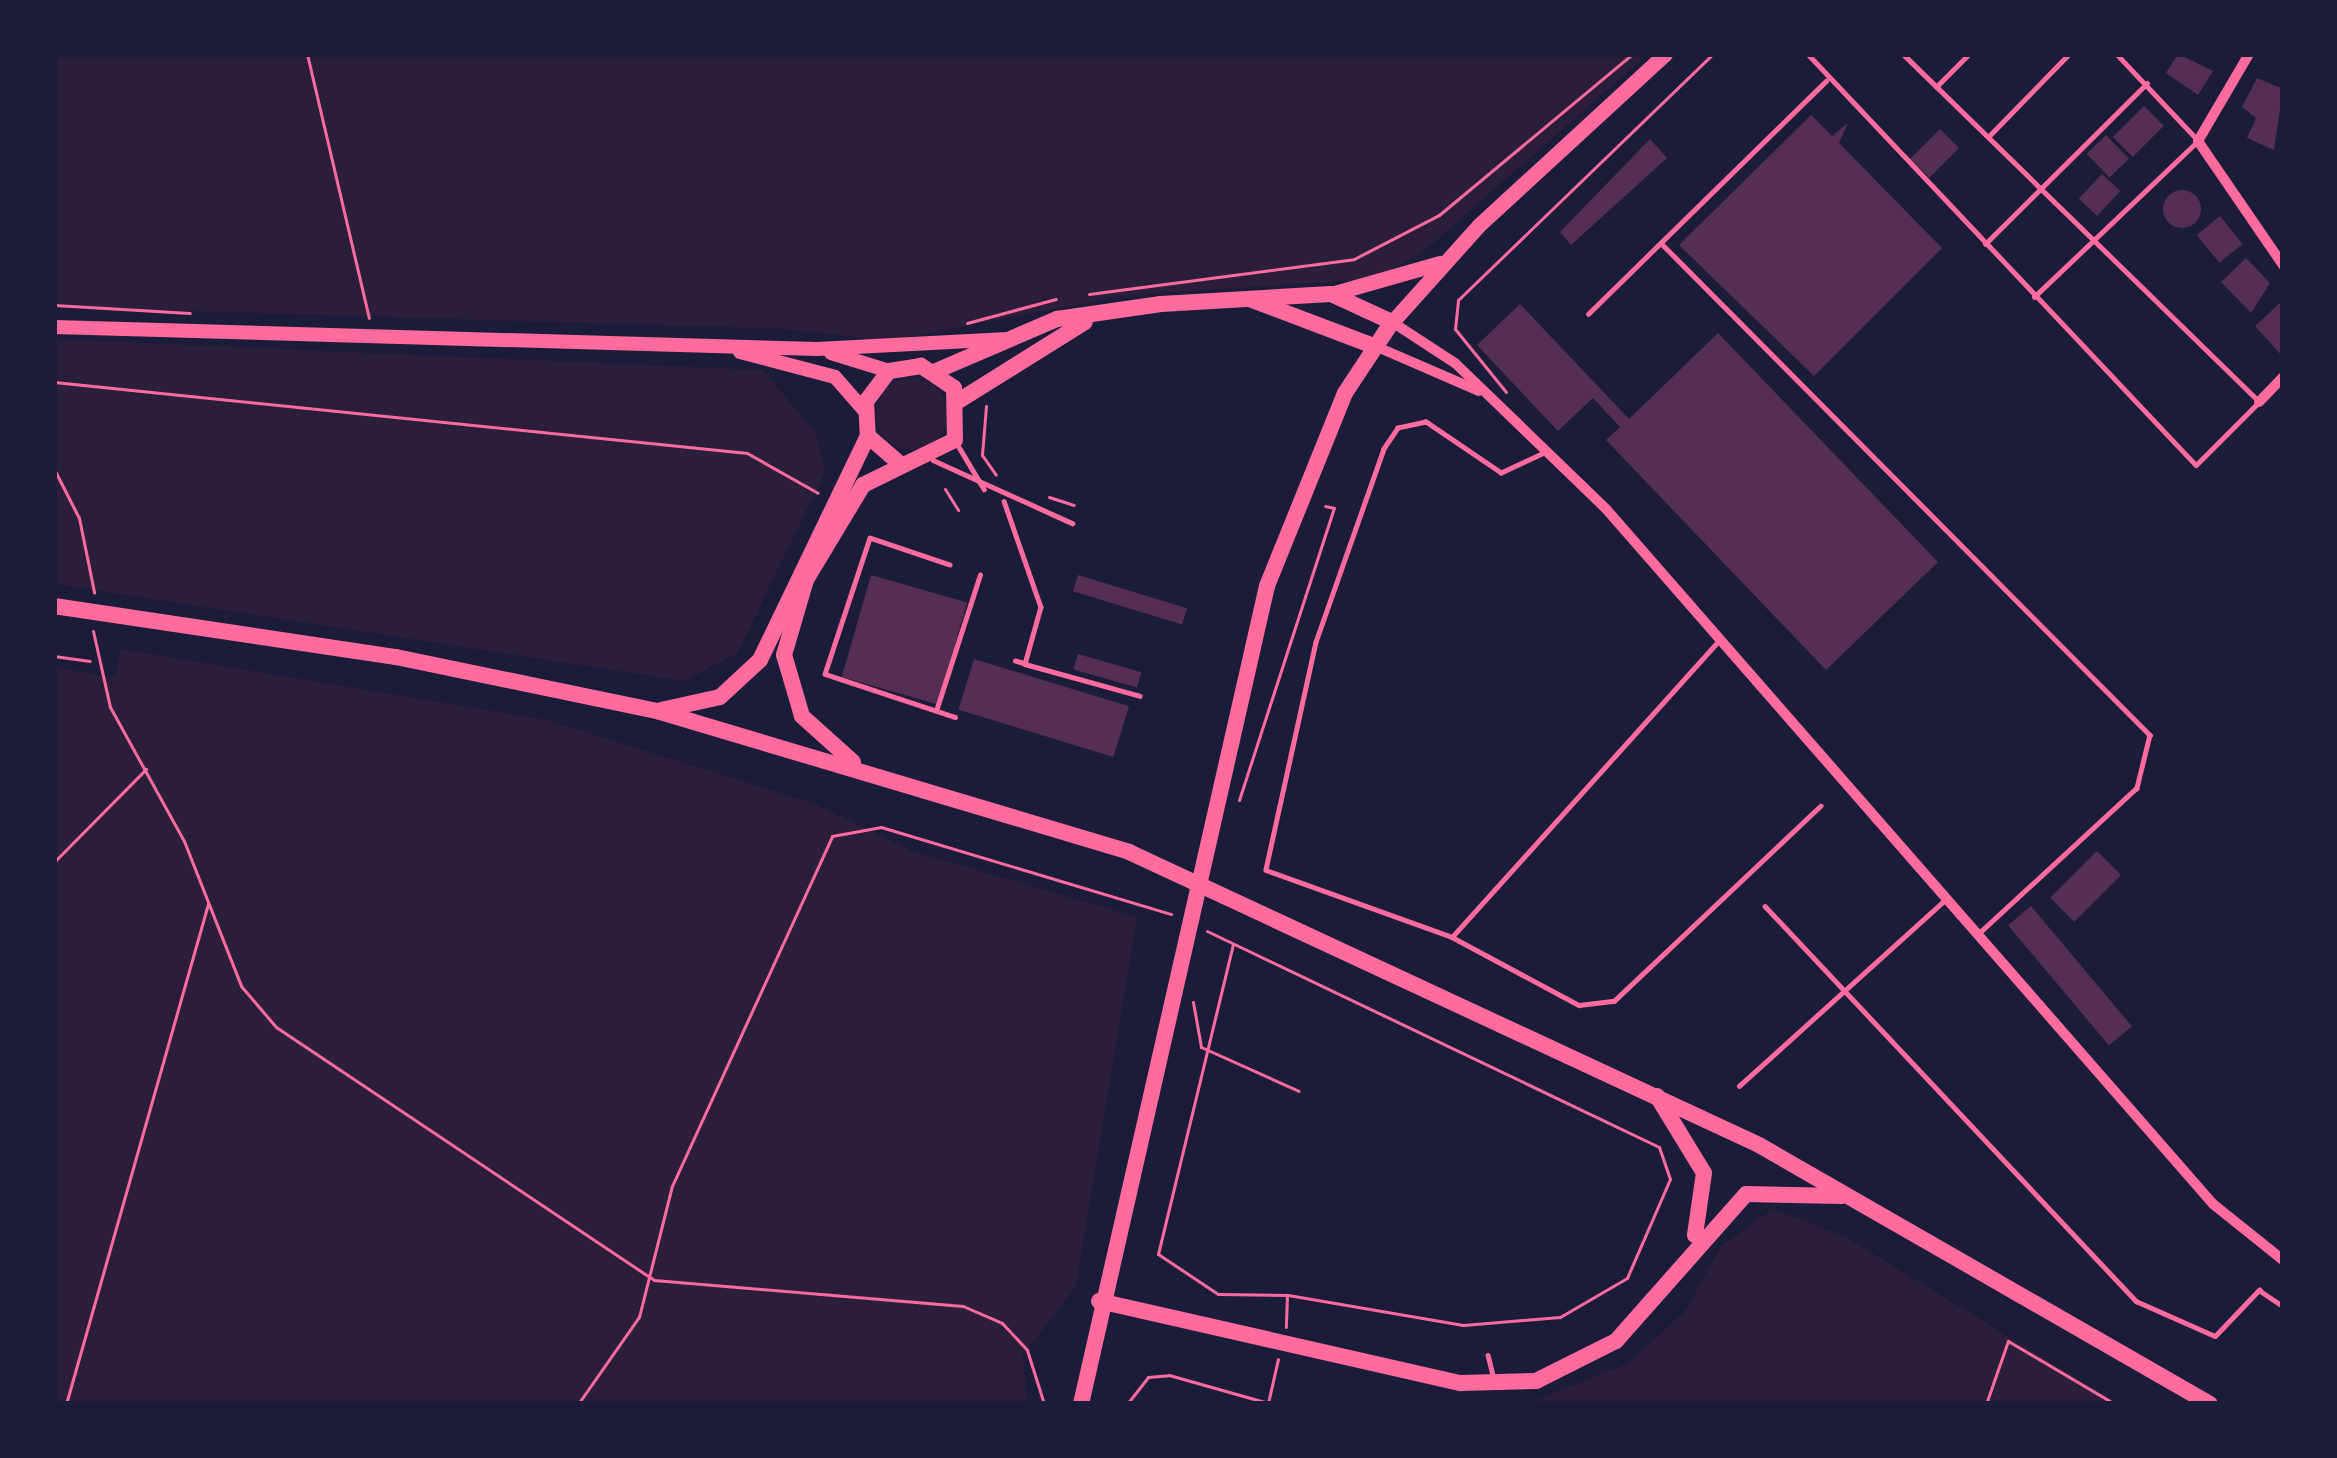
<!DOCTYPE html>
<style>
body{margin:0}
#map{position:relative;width:2337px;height:1458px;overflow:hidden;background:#1b1b3a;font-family:Roboto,sans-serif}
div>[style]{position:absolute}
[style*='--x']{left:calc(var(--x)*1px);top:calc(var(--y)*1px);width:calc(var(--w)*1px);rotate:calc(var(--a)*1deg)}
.green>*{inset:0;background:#2a1e3b}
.round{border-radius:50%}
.building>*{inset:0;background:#542f53;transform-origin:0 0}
.path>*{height:3px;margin:-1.5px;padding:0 1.5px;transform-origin:1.5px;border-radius:1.5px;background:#ff6b9d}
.service>*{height:4.5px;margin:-2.25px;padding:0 2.25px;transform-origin:2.25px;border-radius:2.25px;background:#ff6b9d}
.minor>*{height:10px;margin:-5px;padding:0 5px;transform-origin:5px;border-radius:5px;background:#ff6b9d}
.tertiary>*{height:14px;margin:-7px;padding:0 7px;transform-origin:7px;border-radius:7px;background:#ff6b9d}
.secondary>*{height:15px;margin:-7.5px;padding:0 7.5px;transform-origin:7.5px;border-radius:7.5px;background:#ff6b9d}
.primary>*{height:16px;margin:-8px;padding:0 8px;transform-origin:8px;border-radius:8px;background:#ff6b9d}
span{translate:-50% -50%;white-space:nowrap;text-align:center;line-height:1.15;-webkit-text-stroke:12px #1b1b3a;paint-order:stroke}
.frame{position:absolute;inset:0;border:57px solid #1b1b3a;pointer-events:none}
</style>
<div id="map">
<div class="green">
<i style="clip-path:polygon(54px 54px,1648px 54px,1423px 252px,1375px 279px,1129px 295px,887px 341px,785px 329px,54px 307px)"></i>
<i style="clip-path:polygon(54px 339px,763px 370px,816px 433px,825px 472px,737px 654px,684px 681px,54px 584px)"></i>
<i class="round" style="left:876px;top:378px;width:72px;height:72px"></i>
<i style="clip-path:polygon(121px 649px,547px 720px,816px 804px,912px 851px,1137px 917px,1076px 1287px,1023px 1355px,1027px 1404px,54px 1404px,54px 667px,115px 678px)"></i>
<i style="clip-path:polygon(1773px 1209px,1846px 1237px,2119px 1404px,1526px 1404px,1629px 1363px,1686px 1310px,1721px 1246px)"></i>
</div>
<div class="building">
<i style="clip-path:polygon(2178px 54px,2213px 71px,2198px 95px,2166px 73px)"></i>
<i style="clip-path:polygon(2257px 78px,2283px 89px,2274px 150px,2247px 138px,2256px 118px,2242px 107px)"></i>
<i style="left:2144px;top:106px;width:28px;height:44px;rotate:45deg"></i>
<i style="clip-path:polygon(1811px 115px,1832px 136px,1848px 123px,1839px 143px,1942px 248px,1814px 376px,1679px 245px)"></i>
<i style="left:1940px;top:129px;width:27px;height:42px;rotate:45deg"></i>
<i style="left:2106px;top:135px;width:33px;height:27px;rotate:46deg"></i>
<i style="clip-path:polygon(1650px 139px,1667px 158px,1571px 245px,1560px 232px)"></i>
<i style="left:2102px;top:174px;width:25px;height:34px;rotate:43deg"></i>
<i class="round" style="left:2163px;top:190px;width:38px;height:38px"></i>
<i style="left:2220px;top:216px;width:36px;height:30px;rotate:51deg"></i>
<i style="clip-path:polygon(2246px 258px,2270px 283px,2251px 313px,2221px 282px)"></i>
<i style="clip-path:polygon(2283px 300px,2283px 357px,2255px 326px)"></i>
<i style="clip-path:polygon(1520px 304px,1629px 419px,1718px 333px,1938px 562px,1826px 670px,1606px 440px,1620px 427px,1593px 398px,1558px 431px,1477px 345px)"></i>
<i style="left:871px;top:575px;width:100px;height:106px;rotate:16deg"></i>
<i style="left:1078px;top:575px;width:114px;height:17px;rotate:17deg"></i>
<i style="left:1078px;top:654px;width:66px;height:16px;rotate:16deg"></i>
<i style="left:974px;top:659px;width:162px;height:53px;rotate:17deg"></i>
<i style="left:2097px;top:851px;width:34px;height:66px;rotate:45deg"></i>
<i style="left:2031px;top:906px;width:157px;height:30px;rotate:50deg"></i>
</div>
<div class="path">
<i style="--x:307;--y:54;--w:271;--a:76.8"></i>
<i style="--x:1089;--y:294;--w:267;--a:-7.5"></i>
<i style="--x:1354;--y:259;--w:96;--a:-27.4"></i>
<i style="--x:1439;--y:215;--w:251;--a:-39.8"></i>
<i style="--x:54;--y:305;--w:136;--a:3.4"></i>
<i style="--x:967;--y:323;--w:92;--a:-15.1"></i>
<i style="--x:54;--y:382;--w:697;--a:5.85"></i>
<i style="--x:747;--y:453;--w:81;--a:29.4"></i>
<i style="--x:1506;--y:392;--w:81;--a:-129"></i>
<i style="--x:1455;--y:329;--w:29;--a:-84"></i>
<i style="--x:1458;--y:300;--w:354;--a:-44"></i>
<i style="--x:986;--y:406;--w:49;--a:94.7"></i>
<i style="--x:982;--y:455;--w:24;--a:55"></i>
<i style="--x:54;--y:469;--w:55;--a:63"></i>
<i style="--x:79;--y:518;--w:76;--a:78.5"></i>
<i style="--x:945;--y:489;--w:25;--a:58"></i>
<i style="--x:1049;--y:497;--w:26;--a:18"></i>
<i style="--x:93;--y:631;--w:78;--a:77.4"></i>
<i style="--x:110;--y:707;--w:153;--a:61.1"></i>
<i style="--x:184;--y:841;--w:156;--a:68.5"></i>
<i style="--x:241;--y:986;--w:54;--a:49.5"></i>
<i style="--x:276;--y:1027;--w:455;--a:33.8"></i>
<i style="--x:654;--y:1280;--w:310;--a:4.8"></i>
<i style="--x:963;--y:1306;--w:43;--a:23.6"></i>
<i style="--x:1002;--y:1323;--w:37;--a:47"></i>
<i style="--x:1027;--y:1350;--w:57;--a:72.5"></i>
<i style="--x:54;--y:656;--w:36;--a:8"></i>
<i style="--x:1239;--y:800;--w:307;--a:-72"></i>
<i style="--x:1334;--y:508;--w:9;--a:-167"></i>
<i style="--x:54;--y:862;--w:131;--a:-45.3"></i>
<i style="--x:1207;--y:931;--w:501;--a:25.54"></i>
<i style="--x:1659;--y:1147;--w:34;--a:71"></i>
<i style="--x:1670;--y:1179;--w:108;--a:113.5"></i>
<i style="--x:1627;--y:1278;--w:78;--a:149.8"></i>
<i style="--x:1560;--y:1317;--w:97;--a:175.3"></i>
<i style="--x:1463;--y:1325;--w:179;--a:-170.3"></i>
<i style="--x:1233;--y:944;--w:319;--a:103.6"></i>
<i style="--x:1158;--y:1254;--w:72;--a:33.7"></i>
<i style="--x:1218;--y:1294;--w:69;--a:0.8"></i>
<i style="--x:1287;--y:1295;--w:32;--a:92"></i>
<i style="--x:1193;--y:1002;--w:46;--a:79.9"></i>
<i style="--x:1201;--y:1047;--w:107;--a:24.2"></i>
<i style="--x:66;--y:1404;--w:520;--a:-74.15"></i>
<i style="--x:578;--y:1404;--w:106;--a:-55"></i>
<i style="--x:639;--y:1317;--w:135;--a:-75.9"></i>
<i style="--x:672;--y:1186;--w:385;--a:-65.4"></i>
<i style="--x:832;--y:836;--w:50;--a:-10.4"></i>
<i style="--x:881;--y:827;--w:303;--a:16.7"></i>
<i style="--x:1127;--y:1404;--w:34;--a:-52"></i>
<i style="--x:1148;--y:1377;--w:21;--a:-5"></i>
<i style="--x:1169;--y:1375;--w:103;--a:15.8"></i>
<i style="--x:1268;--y:1403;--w:45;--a:-77.2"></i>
<i style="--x:1986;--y:1404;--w:67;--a:-70.8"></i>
<i style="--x:2008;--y:1341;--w:124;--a:30.5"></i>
</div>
<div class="service">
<i style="--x:1808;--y:54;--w:565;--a:46.65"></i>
<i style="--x:2196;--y:465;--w:89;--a:-45"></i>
<i style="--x:2259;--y:402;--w:498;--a:-135.7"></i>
<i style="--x:1936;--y:87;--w:47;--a:-45"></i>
<i style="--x:1988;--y:137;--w:116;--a:-45.7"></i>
<i style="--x:1661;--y:243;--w:694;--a:45.18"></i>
<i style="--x:2150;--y:735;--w:55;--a:103.8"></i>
<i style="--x:2137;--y:788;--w:215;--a:137.3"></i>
<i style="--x:1985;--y:244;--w:228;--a:-44.8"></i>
<i style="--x:2034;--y:297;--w:226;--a:-43.6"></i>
<i style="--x:2198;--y:141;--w:120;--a:-133.3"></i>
<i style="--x:1588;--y:314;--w:333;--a:-44.4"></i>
<i style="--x:956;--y:442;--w:55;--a:59.2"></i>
<i style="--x:1542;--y:454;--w:45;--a:155.1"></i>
<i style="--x:1501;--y:473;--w:91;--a:-145.8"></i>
<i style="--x:1426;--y:422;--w:29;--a:168"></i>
<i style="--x:1398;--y:428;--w:25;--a:124"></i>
<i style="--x:1384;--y:449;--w:205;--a:109.4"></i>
<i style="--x:1316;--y:642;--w:233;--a:102.4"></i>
<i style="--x:1266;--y:870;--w:198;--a:19.8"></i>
<i style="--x:1452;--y:937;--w:144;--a:28.2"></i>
<i style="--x:1579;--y:1005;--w:35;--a:-7"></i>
<i style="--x:1614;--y:1001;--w:284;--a:-43.4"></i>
<i style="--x:933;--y:460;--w:153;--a:24.4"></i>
<i style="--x:1004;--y:501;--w:112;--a:70.8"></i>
<i style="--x:1041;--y:607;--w:59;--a:105.7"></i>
<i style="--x:1025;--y:664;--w:10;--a:-163"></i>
<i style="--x:950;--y:565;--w:84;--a:-161.4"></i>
<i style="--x:870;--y:538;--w:143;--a:108.3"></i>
<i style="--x:825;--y:674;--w:137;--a:18.3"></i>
<i style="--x:1025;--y:664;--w:119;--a:15.5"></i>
<i style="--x:936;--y:711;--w:143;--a:-72.1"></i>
<i style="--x:1765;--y:906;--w:542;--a:46.79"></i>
<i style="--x:2136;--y:1301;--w:86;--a:23.9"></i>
<i style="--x:2215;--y:1336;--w:64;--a:-46.3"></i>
<i style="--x:2259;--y:1290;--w:29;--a:34"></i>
<i style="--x:1452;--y:937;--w:396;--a:-48"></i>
<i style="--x:1739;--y:1086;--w:276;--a:-42.1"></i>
<i style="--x:1488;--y:1355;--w:21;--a:76"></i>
</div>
<div class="minor">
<i style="--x:2249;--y:54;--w:101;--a:120.4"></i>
<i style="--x:2198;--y:141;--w:150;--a:55.6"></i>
<i style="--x:1392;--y:322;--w:75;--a:33.1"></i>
<i style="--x:1455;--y:363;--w:211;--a:44"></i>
<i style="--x:1607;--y:510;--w:921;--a:48.87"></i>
<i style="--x:2213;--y:1204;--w:90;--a:38.7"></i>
<i style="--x:1375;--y:346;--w:113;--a:23.4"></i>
<i style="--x:2259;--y:402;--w:35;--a:-46"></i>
</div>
<div class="tertiary">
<i style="--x:54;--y:327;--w:763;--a:1.65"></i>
<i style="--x:817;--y:349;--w:191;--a:-3"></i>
<i style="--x:740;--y:352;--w:98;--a:14.7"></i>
<i style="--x:835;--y:377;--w:44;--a:48.7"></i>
<i style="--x:831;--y:353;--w:61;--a:17.2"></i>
</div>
<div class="secondary">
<i style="--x:1331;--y:294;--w:113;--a:-15.9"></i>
<i style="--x:1392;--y:322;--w:130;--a:-48.1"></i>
<i style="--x:1479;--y:225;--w:253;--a:-42.6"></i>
</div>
<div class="primary">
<i style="--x:1252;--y:300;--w:130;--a:20.7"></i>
<i style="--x:936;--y:371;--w:132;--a:-23.3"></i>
<i style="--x:1057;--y:319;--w:105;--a:-8.2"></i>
<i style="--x:1161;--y:304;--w:170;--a:-3.4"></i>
<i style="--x:1331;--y:294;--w:67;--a:24.7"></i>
<i style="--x:1392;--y:322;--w:85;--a:123.5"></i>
<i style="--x:1345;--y:393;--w:208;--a:112"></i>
<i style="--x:1267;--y:586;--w:839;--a:102.81"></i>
<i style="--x:960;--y:400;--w:147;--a:-32"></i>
<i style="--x:54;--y:606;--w:346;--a:8.5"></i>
<i style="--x:396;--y:657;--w:267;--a:11.7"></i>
<i style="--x:657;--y:711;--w:493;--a:16.6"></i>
<i style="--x:1129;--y:852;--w:695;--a:24.94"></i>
<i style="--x:1759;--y:1145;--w:520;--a:29.87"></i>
<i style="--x:661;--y:710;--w:60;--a:-12.4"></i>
<i style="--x:720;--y:697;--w:54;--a:-42.8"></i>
<i style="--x:760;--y:660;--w:249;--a:-64.3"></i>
<i style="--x:853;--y:762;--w:69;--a:-138"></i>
<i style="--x:802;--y:716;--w:64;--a:-106.4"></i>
<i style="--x:784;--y:655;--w:78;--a:-73.7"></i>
<i style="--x:806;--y:580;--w:111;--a:-59"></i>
<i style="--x:863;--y:485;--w:102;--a:-26.1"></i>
<i style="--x:955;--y:440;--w:52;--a:-91.1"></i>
<i style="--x:954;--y:388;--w:40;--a:-146"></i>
<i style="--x:921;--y:366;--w:32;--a:171"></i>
<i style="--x:889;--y:371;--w:38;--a:127"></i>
<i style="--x:866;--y:401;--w:35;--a:87"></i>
<i style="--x:868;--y:436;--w:40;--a:41"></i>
<i style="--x:1657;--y:1096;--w:90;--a:58.6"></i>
<i style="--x:1704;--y:1173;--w:63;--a:98.3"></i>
<i style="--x:1099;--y:1301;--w:371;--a:12.8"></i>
<i style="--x:1461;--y:1383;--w:75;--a:-1.5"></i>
<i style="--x:1536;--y:1381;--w:89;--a:-26.6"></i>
<i style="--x:1616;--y:1341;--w:196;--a:-48.5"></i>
<i style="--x:1746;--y:1194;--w:96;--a:1.2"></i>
</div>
<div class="frame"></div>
</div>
